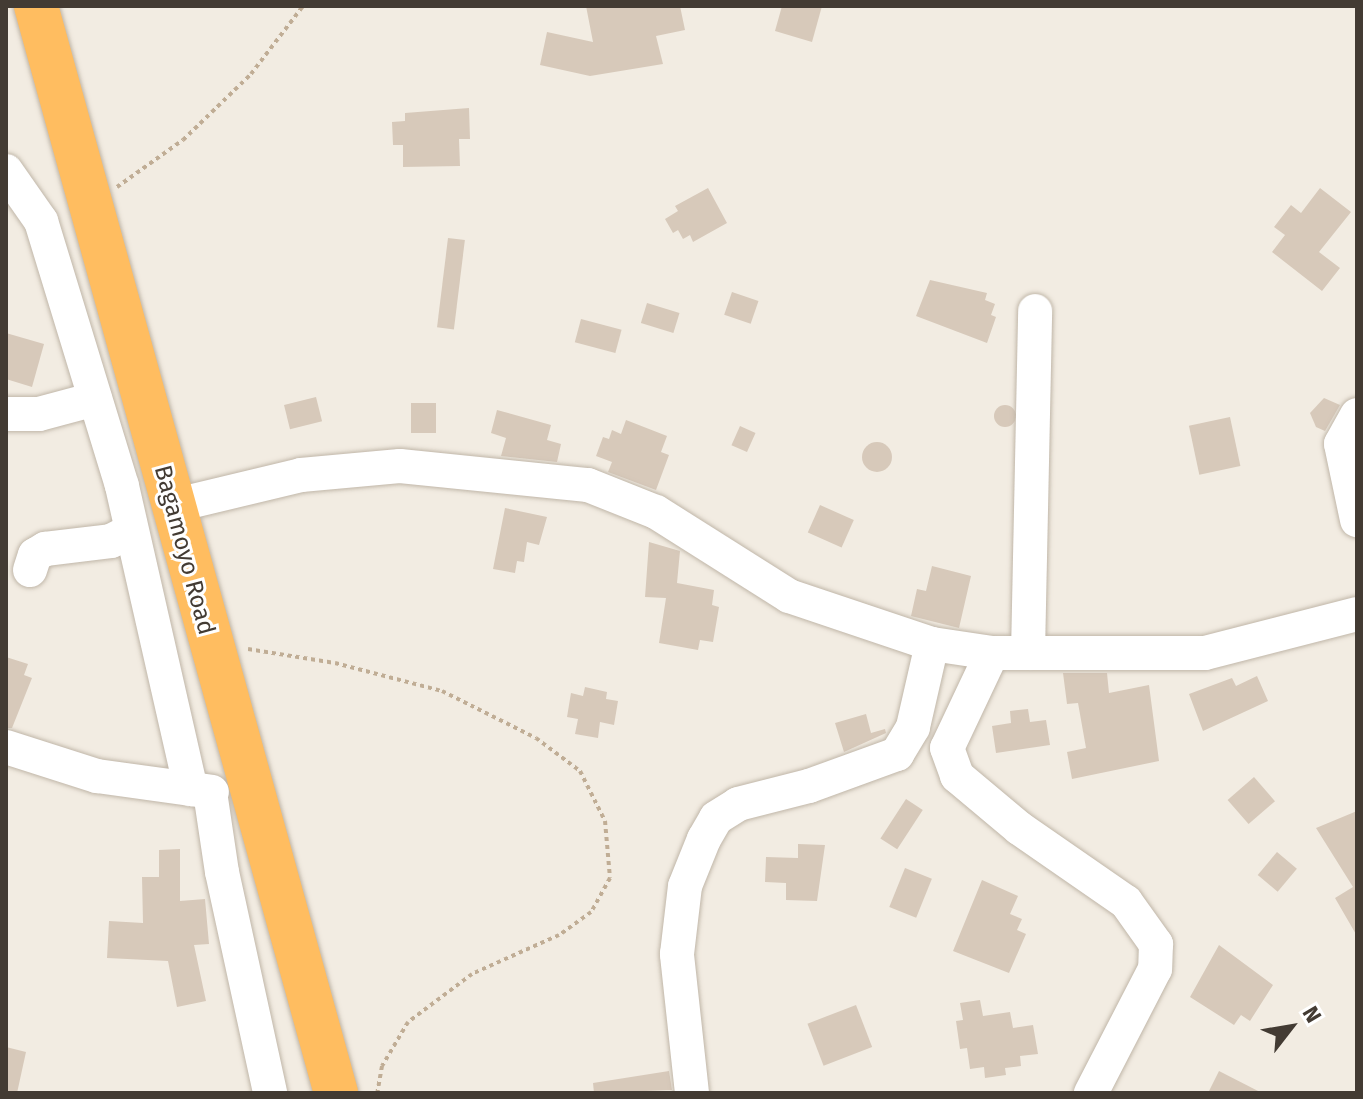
<!DOCTYPE html>
<style>
body{margin:0}
#map{position:relative;width:1363px;height:1099px;overflow:hidden;background:#f2ece2;font-family:"Fira Sans",sans-serif}
div>[style]{position:absolute}
[style*='--x']{left:calc(var(--x)*1px);top:calc(var(--y)*1px);width:calc(var(--w)*1px);rotate:calc(var(--a)*1deg)}
.building>*{inset:0;background:#d7c9ba;transform-origin:0 0}
.round{border-radius:50%}
.path>*{height:4px;margin-top:-2px;transform-origin:0;background:repeating-linear-gradient(90deg,#c0ad95 0 4px,transparent 0 8px)}
.roads{filter:drop-shadow(0 0 2px #c0b6a8) drop-shadow(0 0 2px #c0b6a8)}
.minor>*{height:34px;margin:-17px;padding:0 17px;transform-origin:17px;border-radius:17px;background:#fff}
.highway>*{height:44px;margin:-22px;padding:0 22px;transform-origin:22px;border-radius:22px;background:#ffbd60}
span{translate:-50% -50%;white-space:nowrap;text-align:center;line-height:1.15;-webkit-text-stroke:6px #fff;paint-order:stroke}
.street-label{font-size:24px;color:#433b33}
.frame{position:absolute;inset:0;border:8px solid #433b33;pointer-events:none}
.north{position:absolute;left:1251px;top:987px;width:80px;height:80px;-webkit-text-stroke:6px #fff;paint-order:stroke;rotate:59deg;font-size:22px;font-weight:700;line-height:32px;text-align:center;color:#433b33}
.north::after{content:'';display:block;margin:auto;width:28px;height:36px;background:#433b33;clip-path:polygon(50% 0,100% 100%,50% 72%,0 100%)}
</style>
<div id="map">
<div class="building">
<i style="clip-path:polygon(586px 6px,680px 6px,685px 30px,656px 36px,663px 64px,590px 76px,540px 65px,547px 32px,593px 42px)"></i>
<i style="clip-path:polygon(782px 6px,822px 6px,812px 42px,775px 31px)"></i>
<i style="clip-path:polygon(469px 108px,470px 139px,459px 139px,460px 166px,403px 167px,403px 145px,393px 145px,392px 122px,405px 121px,405px 113px)"></i>
<i style="clip-path:polygon(708px 188px,727px 223px,693px 242px,690px 235px,683px 239px,678px 230px,673px 233px,665px 219px,678px 211px,675px 206px)"></i>
<i style="clip-path:polygon(1320px 188px,1351px 212px,1319px 252px,1340px 268px,1322px 291px,1272px 252px,1285px 235px,1274px 227px,1291px 205px,1301px 213px)"></i>
<i style="left:448px;top:238px;width:17px;height:90px;rotate:7deg"></i>
<i style="clip-path:polygon(930px 280px,987px 293px,985px 300px,995px 304px,991px 315px,996px 317px,987px 343px,916px 316px)"></i>
<i style="left:732px;top:292px;width:28px;height:24px;rotate:19deg"></i>
<i style="left:647px;top:303px;width:34px;height:21px;rotate:17deg"></i>
<i style="left:581px;top:319px;width:42px;height:24px;rotate:15deg"></i>
<i style="clip-path:polygon(6px 333px,44px 344px,32px 387px,6px 379px)"></i>
<i style="left:316px;top:397px;width:25px;height:33px;rotate:76deg"></i>
<i style="clip-path:polygon(1324px 398px,1340px 405px,1325px 431px,1316px 427px,1310px 413px)"></i>
<i style="left:411px;top:403px;width:25px;height:30px"></i>
<i class="round" style="left:994px;top:405px;width:22px;height:22px"></i>
<i style="clip-path:polygon(497px 410px,551px 425px,547px 440px,561px 444px,557px 462px,501px 456px,506px 438px,491px 433px)"></i>
<i style="left:1230px;top:417px;width:50px;height:42px;rotate:78deg"></i>
<i style="clip-path:polygon(626px 420px,667px 436px,661px 452px,669px 455px,656px 490px,608px 472px,612px 462px,596px 456px,603px 437px,609px 439px,612px 430px,621px 434px)"></i>
<i style="left:740px;top:426px;width:17px;height:21px;rotate:24deg"></i>
<i class="round" style="left:862px;top:442px;width:30px;height:30px"></i>
<i style="left:820px;top:505px;width:37px;height:30px;rotate:24deg"></i>
<i style="clip-path:polygon(505px 508px,547px 517px,539px 545px,527px 542px,524px 562px,517px 561px,515px 573px,493px 569px)"></i>
<i style="clip-path:polygon(649px 542px,680px 551px,677px 583px,714px 590px,712px 605px,719px 607px,713px 642px,700px 640px,698px 650px,659px 643px,666px 598px,645px 597px)"></i>
<i style="clip-path:polygon(932px 566px,971px 576px,959px 628px,911px 616px,917px 589px,926px 591px)"></i>
<i style="clip-path:polygon(6px 657px,28px 664px,24px 675px,32px 678px,12px 728px,6px 728px)"></i>
<i style="clip-path:polygon(1063px 673px,1107px 673px,1109px 693px,1149px 685px,1159px 761px,1072px 779px,1067px 752px,1086px 748px,1078px 703px,1067px 704px)"></i>
<i style="clip-path:polygon(1257px 676px,1268px 701px,1203px 731px,1189px 694px,1232px 678px,1236px 686px)"></i>
<i style="clip-path:polygon(585px 687px,607px 692px,606px 699px,618px 701px,614px 725px,600px 722px,598px 738px,575px 734px,578px 719px,567px 717px,571px 693px,583px 696px)"></i>
<i style="clip-path:polygon(1028px 709px,1030px 722px,1046px 720px,1050px 745px,996px 753px,992px 726px,1011px 723px,1010px 711px)"></i>
<i style="clip-path:polygon(866px 714px,871px 733px,885px 729px,886px 733px,844px 752px,835px 723px)"></i>
<i style="left:1254px;top:777px;width:32px;height:35px;rotate:49deg"></i>
<i style="left:906px;top:799px;width:20px;height:47px;rotate:33deg"></i>
<i style="clip-path:polygon(1357px 811px,1357px 936px,1335px 898px,1353px 887px,1316px 828px)"></i>
<i style="clip-path:polygon(798px 844px,825px 845px,817px 901px,786px 900px,786px 883px,765px 882px,766px 857px,798px 858px)"></i>
<i style="clip-path:polygon(180px 849px,180px 901px,205px 899px,209px 944px,194px 945px,206px 1001px,177px 1007px,168px 961px,107px 958px,109px 921px,143px 923px,142px 877px,159px 877px,159px 850px)"></i>
<i style="left:1277px;top:852px;width:26px;height:30px;rotate:40deg"></i>
<i style="left:905px;top:868px;width:29px;height:42px;rotate:22deg"></i>
<i style="clip-path:polygon(982px 880px,1018px 896px,1010px 914px,1022px 919px,1017px 930px,1026px 934px,1009px 973px,953px 951px)"></i>
<i style="clip-path:polygon(1219px 945px,1273px 985px,1250px 1021px,1241px 1015px,1234px 1025px,1190px 997px)"></i>
<i style="clip-path:polygon(980px 1000px,983px 1016px,1010px 1012px,1013px 1028px,1033px 1025px,1038px 1054px,1020px 1056px,1021px 1066px,1005px 1068px,1006px 1075px,985px 1078px,984px 1067px,970px 1069px,967px 1048px,960px 1049px,956px 1021px,963px 1020px,960px 1003px)"></i>
<i style="left:856px;top:1005px;width:45px;height:52px;rotate:69deg"></i>
<i style="clip-path:polygon(6px 1047px,26px 1052px,17px 1093px,6px 1093px)"></i>
<i style="clip-path:polygon(669px 1071px,672px 1090px,594px 1093px,593px 1083px)"></i>
<i style="clip-path:polygon(1219px 1071px,1262px 1093px,1208px 1093px)"></i>
</div>
<div class="path">
<i style="--x:117;--y:187;--w:81;--a:-35.5"></i>
<i style="--x:183;--y:140;--w:95;--a:-44.1"></i>
<i style="--x:251;--y:74;--w:86;--a:-52.6"></i>
<i style="--x:248;--y:649;--w:88;--a:9.1"></i>
<i style="--x:335;--y:663;--w:111;--a:14.7"></i>
<i style="--x:442;--y:691;--w:105;--a:26.6"></i>
<i style="--x:536;--y:738;--w:55;--a:36.9"></i>
<i style="--x:580;--y:771;--w:56;--a:63.4"></i>
<i style="--x:605;--y:821;--w:57;--a:85"></i>
<i style="--x:610;--y:878;--w:39;--a:119"></i>
<i style="--x:591;--y:912;--w:39;--a:144"></i>
<i style="--x:559;--y:935;--w:95;--a:155.9"></i>
<i style="--x:472;--y:974;--w:80;--a:143.1"></i>
<i style="--x:408;--y:1022;--w:51;--a:120.6"></i>
<i style="--x:382;--y:1066;--w:27;--a:100"></i>
</div>
<div class="roads">
<div class="minor">
<i style="--x:6;--y:171;--w:61;--a:55"></i>
<i style="--x:41;--y:221;--w:277;--a:73"></i>
<i style="--x:122;--y:486;--w:311;--a:77.2"></i>
<i style="--x:6;--y:414;--w:33;--a:0"></i>
<i style="--x:39;--y:414;--w:58;--a:-15"></i>
<i style="--x:1357;--y:415;--w:33;--a:119"></i>
<i style="--x:1341;--y:444;--w:78;--a:78.1"></i>
<i style="--x:172;--y:506;--w:133;--a:-13.5"></i>
<i style="--x:301;--y:475;--w:99;--a:-5.2"></i>
<i style="--x:400;--y:466;--w:189;--a:5.8"></i>
<i style="--x:588;--y:485;--w:73;--a:21.7"></i>
<i style="--x:656;--y:512;--w:157;--a:32.3"></i>
<i style="--x:789;--y:596;--w:151;--a:18.6"></i>
<i style="--x:932;--y:644;--w:61;--a:8.5"></i>
<i style="--x:992;--y:653;--w:213;--a:0"></i>
<i style="--x:1205;--y:653;--w:157;--a:-14.4"></i>
<i style="--x:30;--y:570;--w:16;--a:-72"></i>
<i style="--x:35;--y:555;--w:12;--a:-31"></i>
<i style="--x:45;--y:549;--w:66;--a:-6.9"></i>
<i style="--x:111;--y:541;--w:22;--a:-27"></i>
<i style="--x:992;--y:653;--w:105;--a:115.3"></i>
<i style="--x:947;--y:748;--w:30;--a:70"></i>
<i style="--x:957;--y:776;--w:81;--a:40"></i>
<i style="--x:1019;--y:828;--w:130;--a:34.7"></i>
<i style="--x:1126;--y:902;--w:52;--a:54.5"></i>
<i style="--x:1156;--y:944;--w:25;--a:92"></i>
<i style="--x:1155;--y:969;--w:140;--a:117.3"></i>
<i style="--x:1028;--y:653;--w:342;--a:-88.8"></i>
<i style="--x:6;--y:747;--w:96;--a:17.7"></i>
<i style="--x:97;--y:776;--w:116;--a:7.9"></i>
<i style="--x:210;--y:792;--w:81;--a:81.5"></i>
<i style="--x:222;--y:872;--w:226;--a:77.7"></i>
<i style="--x:692;--y:1093;--w:140;--a:-96.2"></i>
<i style="--x:677;--y:954;--w:68;--a:-83.3"></i>
<i style="--x:685;--y:886;--w:51;--a:-68"></i>
<i style="--x:704;--y:839;--w:24;--a:-60"></i>
<i style="--x:716;--y:818;--w:26;--a:-32"></i>
<i style="--x:738;--y:804;--w:73;--a:-14.2"></i>
<i style="--x:809;--y:786;--w:94;--a:-20"></i>
<i style="--x:897;--y:754;--w:31;--a:-59"></i>
<i style="--x:913;--y:727;--w:85;--a:-77.1"></i>
</div>
<div class="highway">
<i style="--x:36;--y:6;--w:1128;--a:74.57"></i>
</div>
</div>
<div class="street-label">
<span style="left:184px;top:550px;rotate:75deg">Bagamoyo Road</span>
</div>
<div class="frame"></div>
<div class="north">N</div>
</div>
